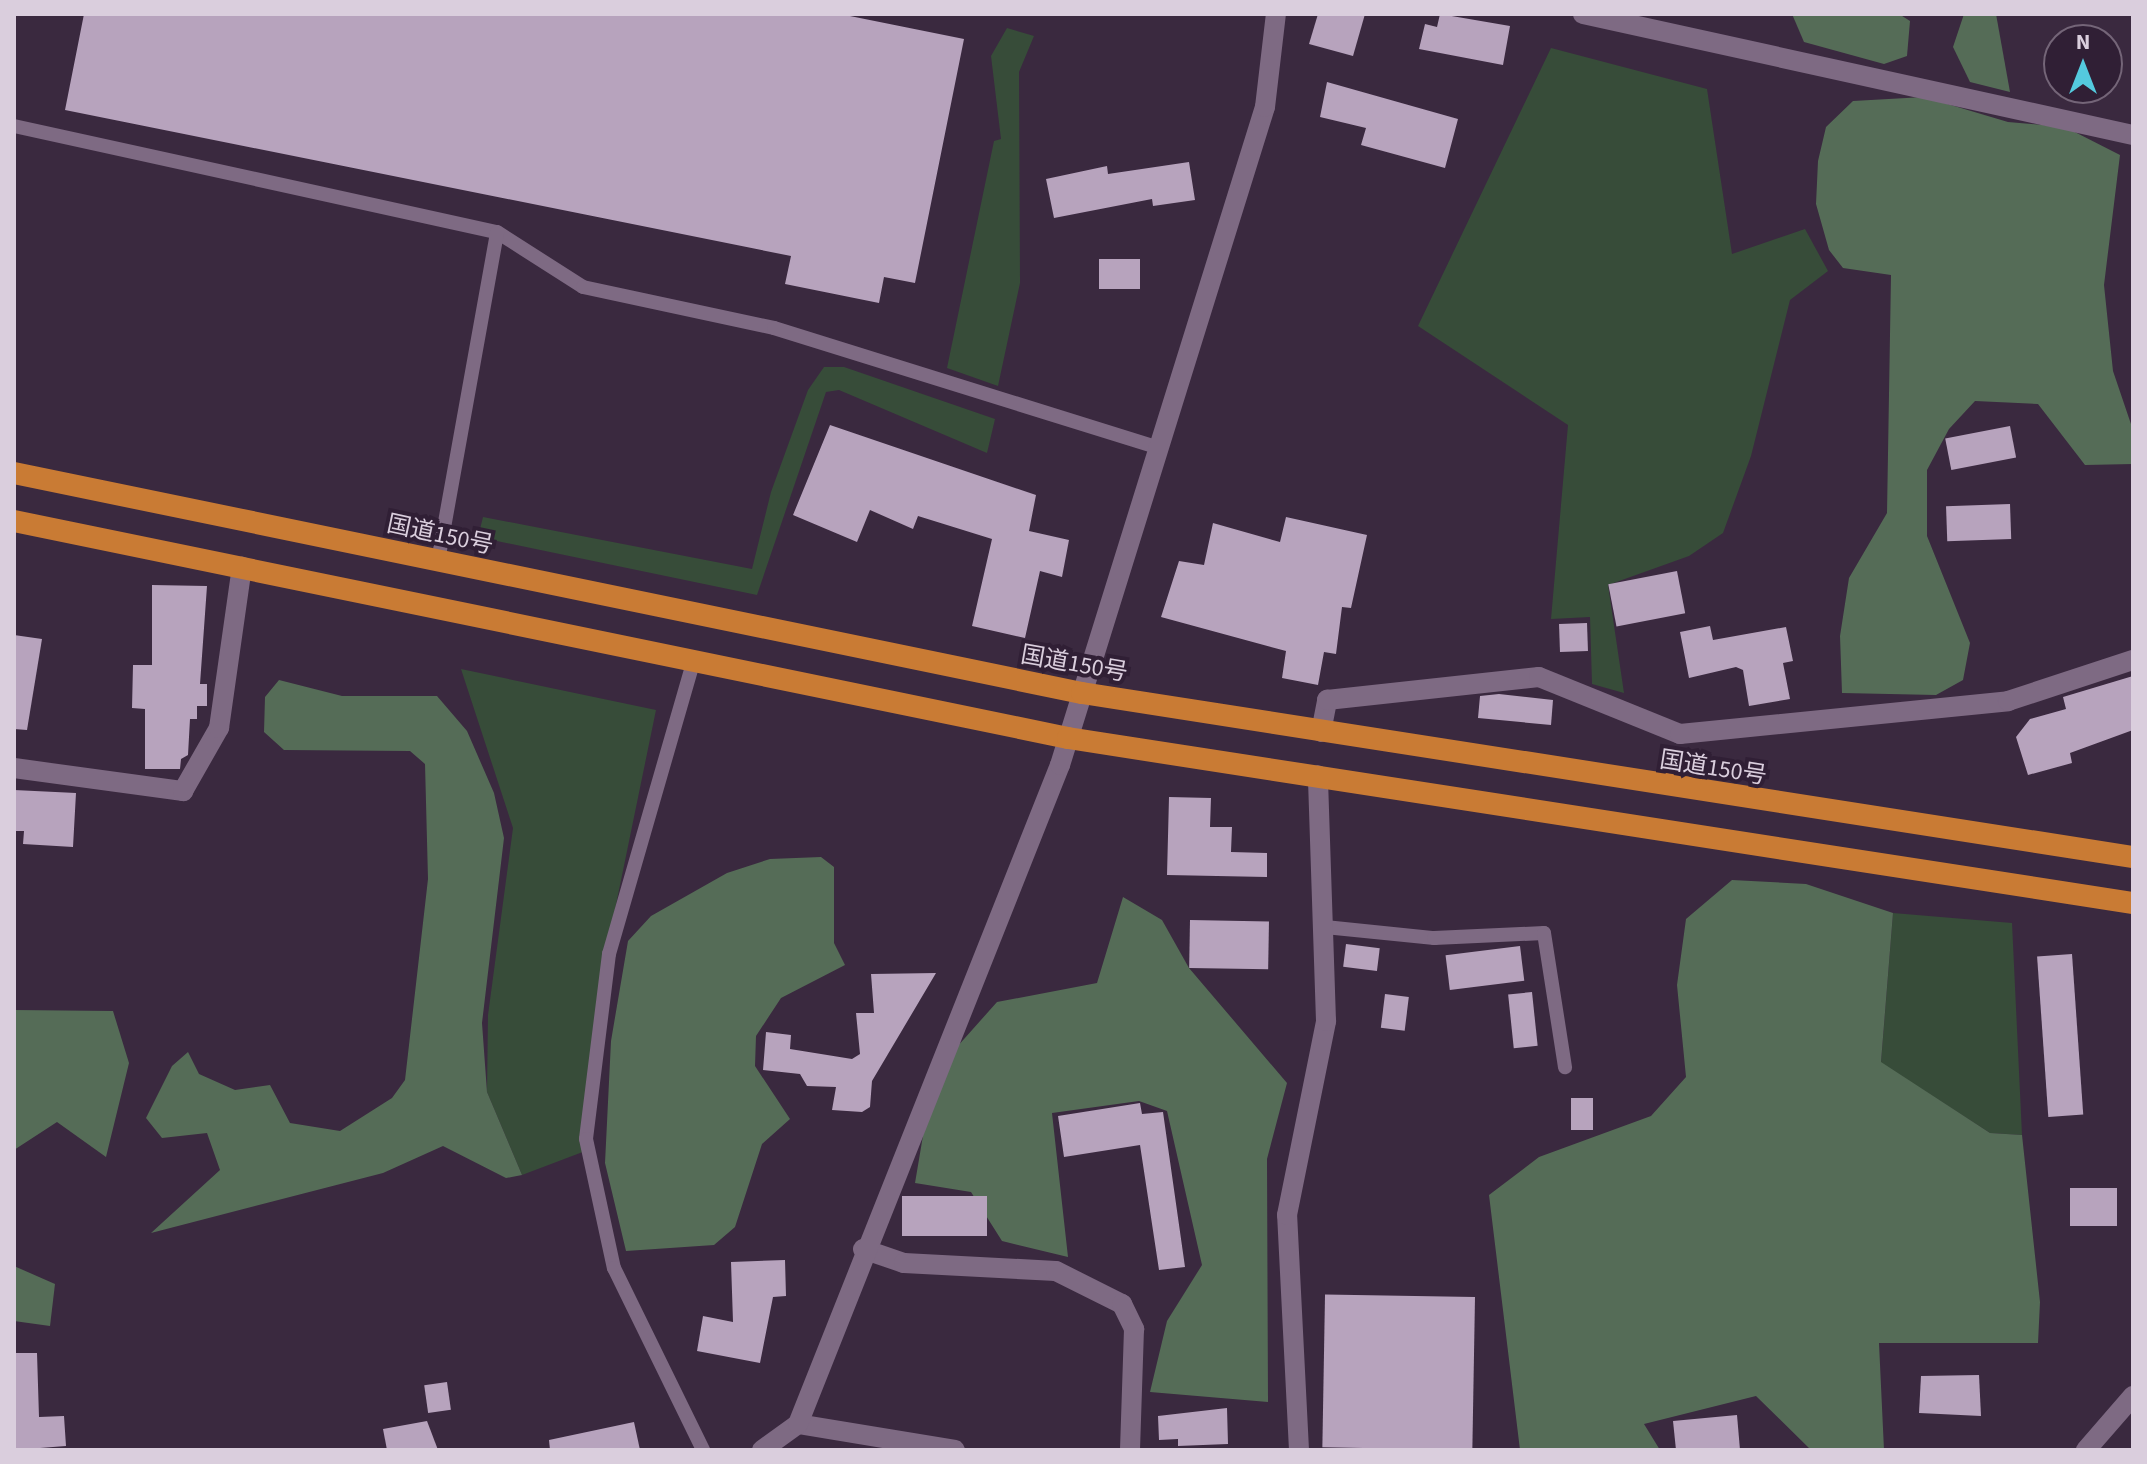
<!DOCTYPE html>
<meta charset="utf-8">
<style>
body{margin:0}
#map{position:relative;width:2147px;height:1464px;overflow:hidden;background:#3a293f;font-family:"Source Sans 3","Noto Sans JP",sans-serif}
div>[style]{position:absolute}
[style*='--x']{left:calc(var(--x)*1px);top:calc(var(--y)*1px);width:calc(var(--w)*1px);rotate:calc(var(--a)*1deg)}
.green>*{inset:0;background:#374c39}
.forest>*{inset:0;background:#556c57}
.building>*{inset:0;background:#b7a3bd;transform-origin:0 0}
.service>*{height:14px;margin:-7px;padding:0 7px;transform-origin:7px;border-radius:7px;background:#7e6a83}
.minor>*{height:20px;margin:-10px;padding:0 10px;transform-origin:10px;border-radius:10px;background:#7e6a83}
.trunk>*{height:22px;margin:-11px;padding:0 11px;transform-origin:11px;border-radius:11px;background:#c97b34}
span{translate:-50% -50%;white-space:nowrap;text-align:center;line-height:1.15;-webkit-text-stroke:8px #301f35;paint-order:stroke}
.street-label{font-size:24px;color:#dacedd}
.frame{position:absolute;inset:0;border:16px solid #dacedd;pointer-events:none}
.north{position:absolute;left:2043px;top:24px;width:80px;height:80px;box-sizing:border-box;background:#301f35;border:2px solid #746578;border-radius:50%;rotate:0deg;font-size:22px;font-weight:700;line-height:32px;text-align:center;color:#dacedd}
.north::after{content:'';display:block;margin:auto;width:28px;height:36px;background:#54cade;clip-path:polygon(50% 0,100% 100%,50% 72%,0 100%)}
</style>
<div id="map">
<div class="green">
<i style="clip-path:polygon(1007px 28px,1034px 36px,1019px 72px,1020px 283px,998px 386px,947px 368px,994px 141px,1001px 139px,991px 56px)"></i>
<i style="clip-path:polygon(1551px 48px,1707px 89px,1732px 254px,1805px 229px,1828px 271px,1790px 300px,1751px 456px,1723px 533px,1689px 556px,1608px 585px,1624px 693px,1592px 684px,1590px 617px,1551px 619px,1568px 425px,1418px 326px)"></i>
<i style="clip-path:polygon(824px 367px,844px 367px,995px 419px,987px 453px,839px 390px,826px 392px,757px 595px,478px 537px,483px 517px,752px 569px,771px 492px,808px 390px)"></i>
<i style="clip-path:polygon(461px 669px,656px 710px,597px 997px,588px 1150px,522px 1175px,487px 1092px,488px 1015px,513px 828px)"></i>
<i style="clip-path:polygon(1893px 913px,2012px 923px,2022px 1135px,1990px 1133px,1881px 1063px)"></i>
</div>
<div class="forest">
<i style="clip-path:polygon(1792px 14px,1899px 14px,1910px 21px,1907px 56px,1884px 64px,1804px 42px)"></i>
<i style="clip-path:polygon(1964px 14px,1996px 14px,2010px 92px,1970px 82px,1953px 47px)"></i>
<i style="clip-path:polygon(1924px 97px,2008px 122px,2065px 127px,2120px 155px,2104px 285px,2113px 371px,2133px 430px,2133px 464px,2085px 465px,2038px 404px,1975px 401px,1949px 429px,1927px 470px,1927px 536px,1970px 643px,1963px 680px,1936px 695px,1842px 693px,1840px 636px,1849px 578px,1887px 513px,1891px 275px,1843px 268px,1829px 250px,1816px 204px,1818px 161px,1826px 127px,1853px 101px)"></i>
<i style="clip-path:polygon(279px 680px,342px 696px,437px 696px,467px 731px,494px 793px,504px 838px,482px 1023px,487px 1092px,522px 1175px,506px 1178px,443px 1146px,383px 1173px,151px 1233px,220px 1170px,207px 1133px,162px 1138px,146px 1118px,172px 1066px,188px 1052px,199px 1074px,235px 1090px,270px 1085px,290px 1123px,340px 1131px,392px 1098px,405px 1080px,428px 879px,425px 764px,410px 751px,284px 750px,264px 732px,265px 697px)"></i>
<i style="clip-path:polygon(821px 857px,834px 867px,834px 943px,845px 965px,781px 998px,756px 1036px,755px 1066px,790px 1119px,762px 1144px,735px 1227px,714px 1245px,626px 1251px,605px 1163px,611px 1041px,628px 941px,651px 916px,727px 873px,770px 859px)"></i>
<i style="clip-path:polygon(1732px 880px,1806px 884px,1893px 913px,1881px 1062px,1990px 1133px,2022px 1135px,2040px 1302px,2038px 1343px,1879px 1343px,1884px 1450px,1811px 1450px,1756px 1396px,1644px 1424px,1660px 1450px,1520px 1450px,1489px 1195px,1539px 1157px,1651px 1116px,1686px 1077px,1677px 985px,1686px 919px)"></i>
<i style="clip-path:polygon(1123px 897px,1162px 920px,1189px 968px,1287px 1083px,1267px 1159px,1268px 1402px,1150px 1392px,1167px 1321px,1202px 1265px,1167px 1111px,1139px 1101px,1052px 1113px,1068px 1257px,1002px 1241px,971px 1192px,915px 1183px,929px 1100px,948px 1057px,997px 1002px,1097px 983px)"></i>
<i style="clip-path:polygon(14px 1010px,113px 1011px,129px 1063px,106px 1157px,57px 1122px,14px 1150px)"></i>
<i style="clip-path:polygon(14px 1266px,55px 1284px,50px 1326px,14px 1321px)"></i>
</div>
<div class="building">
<i style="clip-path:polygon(84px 14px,840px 14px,964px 39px,915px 283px,884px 277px,879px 303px,785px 284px,791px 256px,65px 110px)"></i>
<i style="clip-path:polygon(1318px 14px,1365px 14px,1353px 56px,1309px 44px)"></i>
<i style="clip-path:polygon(1440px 14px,1510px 26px,1503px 65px,1419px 49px,1425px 24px,1437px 27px)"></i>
<i style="clip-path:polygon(1327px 82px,1458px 119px,1445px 168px,1361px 145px,1366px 128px,1320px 117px)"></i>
<i style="clip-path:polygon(1189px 162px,1195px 200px,1153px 206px,1152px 199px,1054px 218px,1046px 179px,1107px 166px,1108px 174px)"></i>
<i style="left:1099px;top:259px;width:41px;height:30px"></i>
<i style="clip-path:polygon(830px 425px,1036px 495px,1029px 531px,1069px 540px,1062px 577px,1040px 571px,1025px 638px,972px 626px,992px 539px,918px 516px,913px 529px,870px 510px,857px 542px,793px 515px)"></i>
<i style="left:2010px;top:426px;width:32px;height:66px;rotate:79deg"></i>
<i style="left:2010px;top:504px;width:35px;height:64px;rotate:88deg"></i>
<i style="clip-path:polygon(1286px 517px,1367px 535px,1351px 608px,1342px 607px,1336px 654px,1324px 652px,1318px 685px,1282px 678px,1286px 651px,1161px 617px,1179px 561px,1204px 565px,1213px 523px,1280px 542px)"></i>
<i style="left:1677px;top:571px;width:43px;height:70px;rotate:79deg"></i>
<i style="clip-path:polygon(152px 585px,207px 586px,200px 684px,207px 684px,207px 706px,197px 706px,197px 719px,190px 719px,188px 755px,181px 759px,180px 769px,145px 769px,145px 709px,132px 708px,133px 665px,152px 665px)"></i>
<i style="left:1587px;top:623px;width:28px;height:28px;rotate:88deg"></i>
<i style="clip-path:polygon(1710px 626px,1713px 640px,1786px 627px,1793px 661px,1783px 663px,1790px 699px,1749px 706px,1743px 670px,1736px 667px,1689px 678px,1680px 632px)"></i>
<i style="clip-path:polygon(14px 635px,42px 639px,27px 730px,14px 729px)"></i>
<i style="clip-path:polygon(2133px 676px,2133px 730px,2070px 753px,2072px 763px,2028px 775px,2016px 737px,2030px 719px,2066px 709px,2063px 697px)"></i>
<i style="clip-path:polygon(1499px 694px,1553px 700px,1551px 725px,1478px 718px,1480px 696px)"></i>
<i style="clip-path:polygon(14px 790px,76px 793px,73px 847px,23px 844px,24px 831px,14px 831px)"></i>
<i style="clip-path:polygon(1169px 797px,1211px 798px,1210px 827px,1232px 827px,1231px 852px,1267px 853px,1267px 877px,1167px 875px)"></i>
<i style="left:1190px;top:920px;width:79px;height:48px;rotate:1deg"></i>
<i style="left:1346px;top:944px;width:34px;height:23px;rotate:7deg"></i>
<i style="left:1520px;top:946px;width:35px;height:75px;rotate:83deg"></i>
<i style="left:2072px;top:954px;width:161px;height:35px;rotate:86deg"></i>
<i style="clip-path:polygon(936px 973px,872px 1081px,870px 1107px,862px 1112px,832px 1110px,836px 1087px,807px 1086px,800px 1074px,763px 1070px,766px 1032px,791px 1035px,790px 1049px,852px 1059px,860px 1054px,856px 1013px,874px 1013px,871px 974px)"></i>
<i style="left:1532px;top:992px;width:54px;height:24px;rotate:84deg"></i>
<i style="left:1385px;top:994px;width:24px;height:34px;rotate:7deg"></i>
<i style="left:1593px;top:1098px;width:32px;height:22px;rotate:90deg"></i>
<i style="clip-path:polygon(1140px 1103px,1142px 1114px,1163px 1112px,1185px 1267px,1159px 1270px,1140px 1145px,1064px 1157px,1058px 1116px)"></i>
<i style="left:2070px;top:1188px;width:47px;height:38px"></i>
<i style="left:902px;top:1196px;width:85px;height:40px"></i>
<i style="clip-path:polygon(785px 1260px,786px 1296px,773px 1297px,760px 1363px,697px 1351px,703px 1316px,733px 1322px,731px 1262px)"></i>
<i style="left:1475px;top:1297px;width:153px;height:150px;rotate:91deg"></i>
<i style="clip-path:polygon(14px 1353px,37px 1353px,39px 1417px,64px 1416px,66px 1446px,14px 1450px)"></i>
<i style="clip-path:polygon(1979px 1375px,1981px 1416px,1919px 1413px,1921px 1376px)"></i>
<i style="left:447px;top:1382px;width:28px;height:23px;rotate:82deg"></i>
<i style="clip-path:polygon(1227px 1408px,1228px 1444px,1178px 1446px,1178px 1439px,1159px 1440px,1158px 1416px)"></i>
<i style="clip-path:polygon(1737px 1415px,1740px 1450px,1676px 1450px,1673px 1421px)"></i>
<i style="clip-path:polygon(427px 1421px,438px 1450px,387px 1450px,383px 1429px)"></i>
<i style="clip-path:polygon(634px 1422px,640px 1450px,550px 1450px,549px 1440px)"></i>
</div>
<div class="service">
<i style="--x:14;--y:126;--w:494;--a:12.4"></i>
<i style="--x:497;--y:232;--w:102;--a:32.6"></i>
<i style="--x:583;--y:287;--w:195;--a:12.1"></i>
<i style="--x:774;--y:328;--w:399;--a:17.3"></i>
<i style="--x:438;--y:561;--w:334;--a:-79.8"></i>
<i style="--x:693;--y:663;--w:303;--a:106.1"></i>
<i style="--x:609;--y:954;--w:186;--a:97.1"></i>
<i style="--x:586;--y:1139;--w:132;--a:77.8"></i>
<i style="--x:614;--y:1268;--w:203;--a:63.9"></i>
<i style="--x:1325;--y:927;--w:110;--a:5.8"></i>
<i style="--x:1434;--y:938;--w:110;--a:-2.6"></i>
<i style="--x:1544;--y:933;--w:136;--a:81.1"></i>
</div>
<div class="minor">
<i style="--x:1583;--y:14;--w:563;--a:12.41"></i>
<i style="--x:1321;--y:732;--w:33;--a:-79"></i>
<i style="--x:1327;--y:700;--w:213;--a:-6.2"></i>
<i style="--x:1539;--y:677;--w:152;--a:22"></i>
<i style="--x:1680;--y:734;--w:330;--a:-5.7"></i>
<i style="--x:2008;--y:701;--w:132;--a:-18.2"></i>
<i style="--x:14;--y:768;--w:171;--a:7.8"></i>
<i style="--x:183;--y:791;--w:73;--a:-60.3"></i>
<i style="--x:219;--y:728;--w:163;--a:-81.9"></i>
<i style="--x:863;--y:1249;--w:43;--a:18.9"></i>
<i style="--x:904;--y:1263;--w:152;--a:3"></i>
<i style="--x:1056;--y:1271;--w:74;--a:26.6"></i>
<i style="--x:1122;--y:1304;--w:28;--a:64"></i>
<i style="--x:1134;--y:1329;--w:121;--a:91.9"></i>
<i style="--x:798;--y:1424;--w:159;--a:9.4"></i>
<i style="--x:762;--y:1450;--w:44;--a:-35.8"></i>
<i style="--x:798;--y:1424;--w:709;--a:-68.32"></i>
<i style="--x:1060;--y:765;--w:689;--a:-72.7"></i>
<i style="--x:1265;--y:107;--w:94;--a:-83.3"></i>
<i style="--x:1299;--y:1450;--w:235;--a:-92.9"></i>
<i style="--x:1287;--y:1215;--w:198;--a:-78.6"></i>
<i style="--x:1326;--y:1021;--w:246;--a:-91.9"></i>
<i style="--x:2086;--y:1450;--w:72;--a:-49"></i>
</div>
<div class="trunk">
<i style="--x:14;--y:473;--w:1090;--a:11.64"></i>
<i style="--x:1082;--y:693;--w:1064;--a:8.87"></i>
<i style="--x:14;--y:521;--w:1076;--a:11.63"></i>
<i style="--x:1068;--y:738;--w:1078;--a:8.81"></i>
</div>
<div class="street-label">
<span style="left:440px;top:535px;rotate:12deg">国道150号</span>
<span style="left:1074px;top:664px;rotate:10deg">国道150号</span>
<span style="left:1713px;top:768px;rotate:9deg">国道150号</span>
</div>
<div class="frame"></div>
<div class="north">N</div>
</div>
